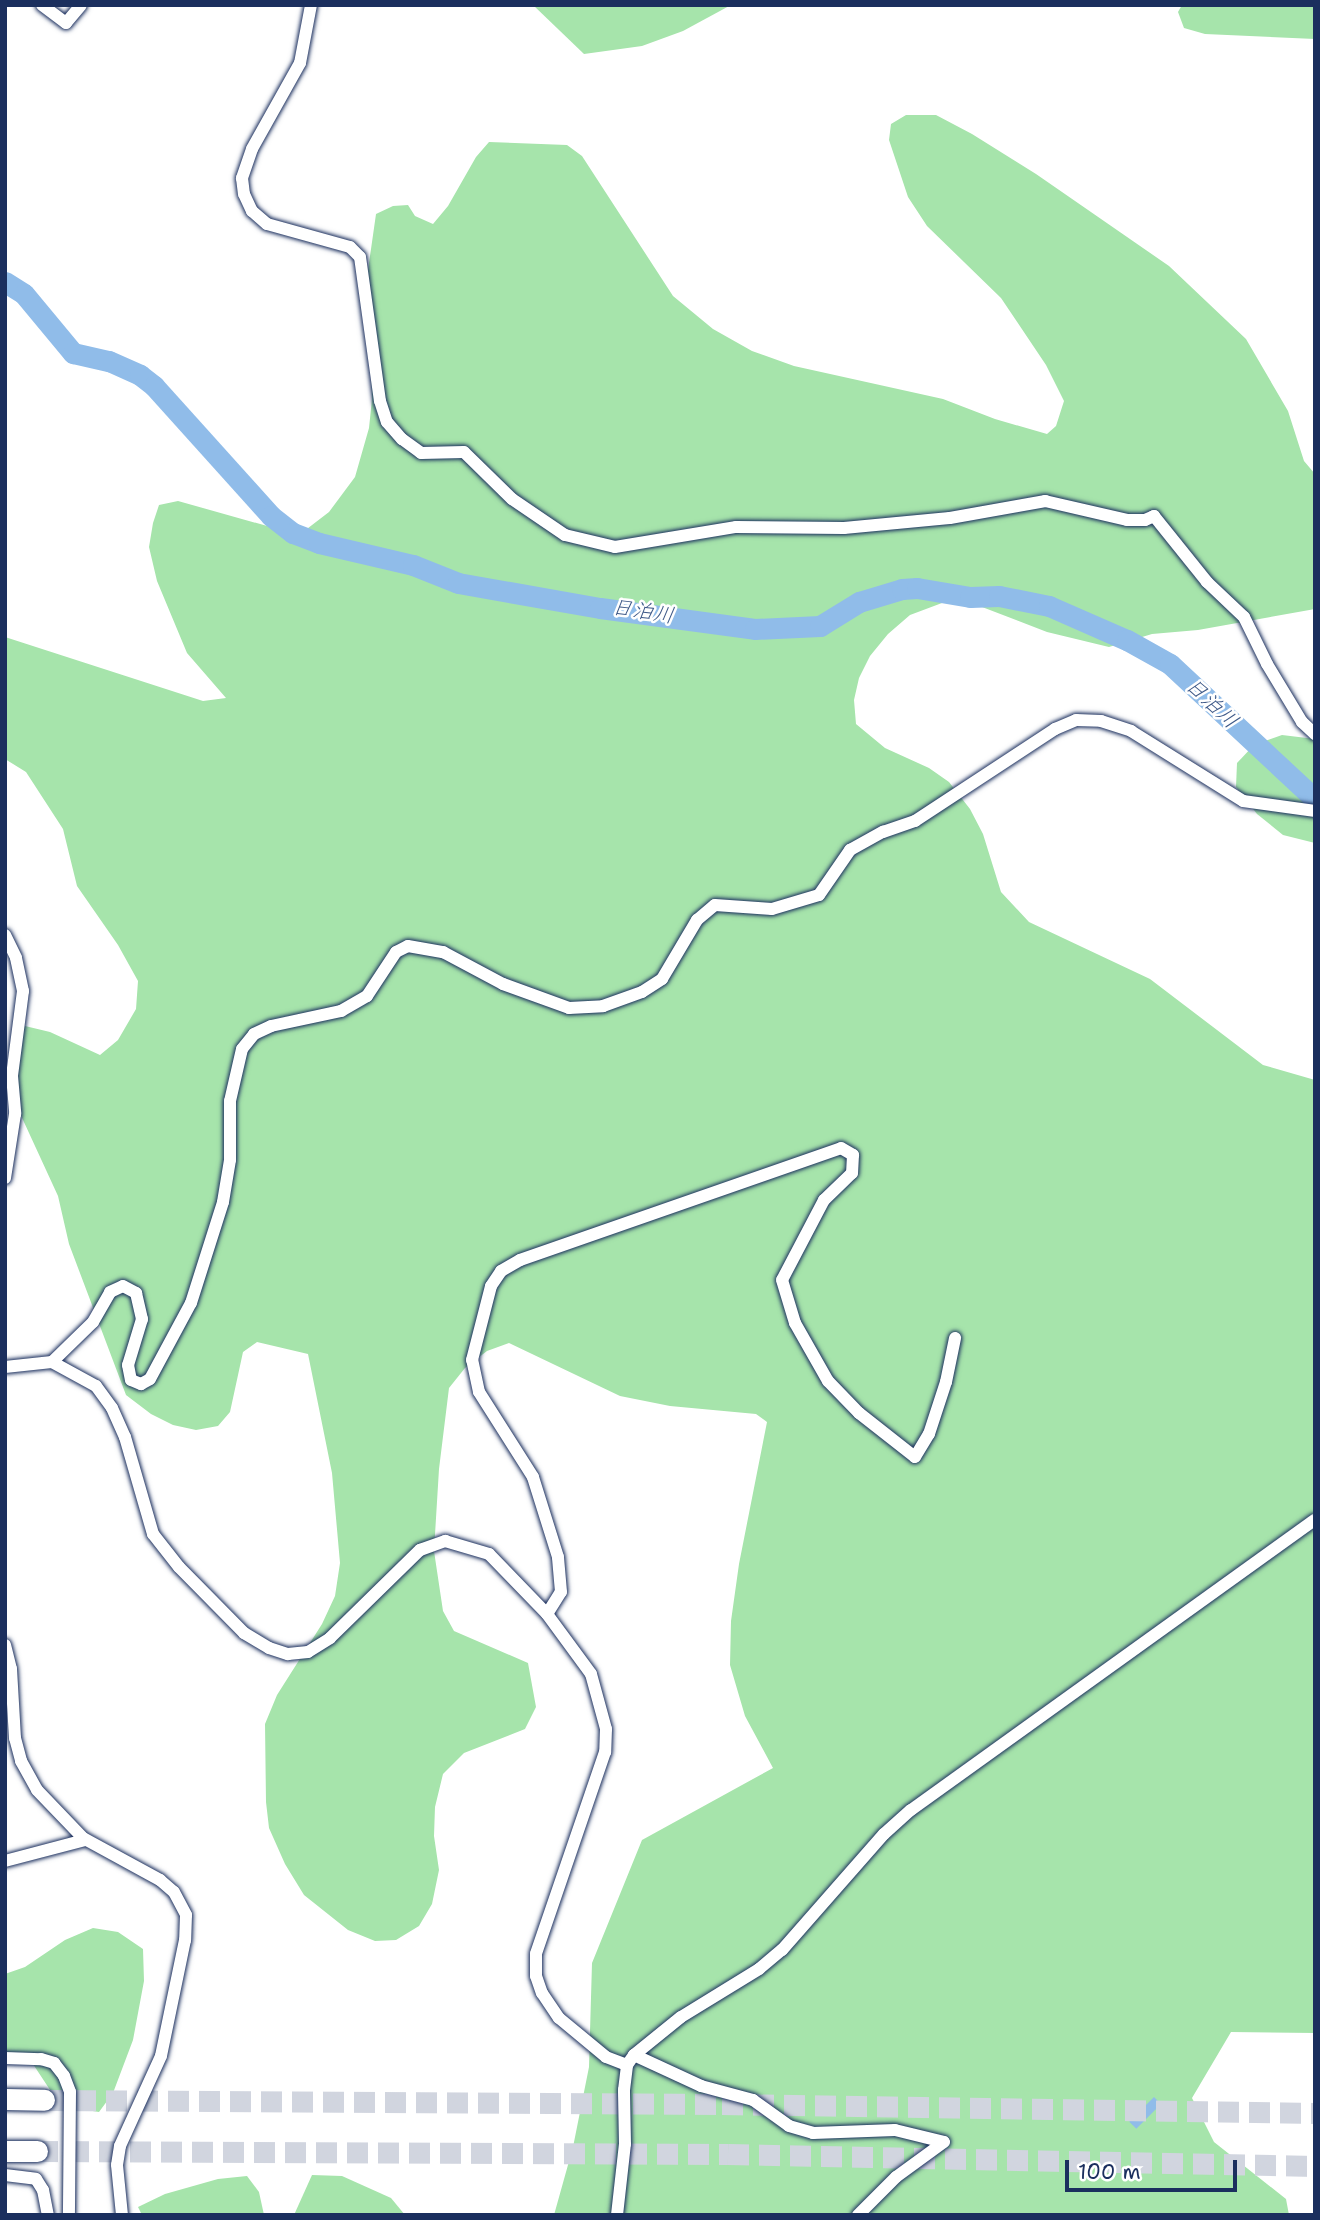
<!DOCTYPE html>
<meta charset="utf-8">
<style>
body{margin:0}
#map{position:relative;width:1320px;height:2220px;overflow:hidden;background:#fff;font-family:"Shantell Sans","Klee One",sans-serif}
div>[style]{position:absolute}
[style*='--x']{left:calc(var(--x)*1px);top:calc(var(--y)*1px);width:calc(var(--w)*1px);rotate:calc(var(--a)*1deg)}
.green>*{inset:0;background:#a6e4ab}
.water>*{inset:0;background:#90bce9;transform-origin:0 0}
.river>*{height:21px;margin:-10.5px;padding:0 10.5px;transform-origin:10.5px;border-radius:10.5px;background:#90bce9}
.highway-tunnel>*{height:21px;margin-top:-10.5px;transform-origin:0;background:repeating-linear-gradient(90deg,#d1d5df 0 21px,transparent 0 31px)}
.roads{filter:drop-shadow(0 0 2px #1b2f5e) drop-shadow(0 0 2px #1b2f5e)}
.street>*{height:12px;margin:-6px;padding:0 6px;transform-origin:6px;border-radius:6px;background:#fff}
.highway>*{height:21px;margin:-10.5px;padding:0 10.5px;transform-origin:10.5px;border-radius:10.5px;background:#fff}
span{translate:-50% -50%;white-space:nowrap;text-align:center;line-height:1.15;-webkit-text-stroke:5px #fff;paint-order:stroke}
.water-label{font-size:21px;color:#3e5988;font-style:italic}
.frame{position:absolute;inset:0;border:7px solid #1b2f5e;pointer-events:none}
.scale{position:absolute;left:1065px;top:2160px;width:172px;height:32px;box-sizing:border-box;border:4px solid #1b2f5e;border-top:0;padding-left:9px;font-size:21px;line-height:24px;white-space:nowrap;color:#1b2f5e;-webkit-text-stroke:5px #fff;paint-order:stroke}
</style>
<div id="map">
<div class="green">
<i style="clip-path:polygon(533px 5px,731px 5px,683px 31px,642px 46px,584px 54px)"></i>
<i style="clip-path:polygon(1182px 5px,1315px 5px,1315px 39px,1205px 34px,1184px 28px,1178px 12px)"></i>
<i style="clip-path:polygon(906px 115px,936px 115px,972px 134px,1036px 174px,1169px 266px,1246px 339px,1288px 411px,1304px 461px,1315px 474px,1315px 609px,1198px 630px,1152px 634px,1109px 647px,1047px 632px,969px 602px,942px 603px,910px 615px,888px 634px,870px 656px,859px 678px,854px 700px,856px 724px,885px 748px,929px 768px,949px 782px,970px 809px,983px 834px,1001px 892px,1029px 922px,1150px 979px,1263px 1065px,1315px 1080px,1315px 2033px,1231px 2032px,1192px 2098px,1214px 2142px,1286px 2199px,1289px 2215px,554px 2215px,573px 2147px,589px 2067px,592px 1963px,642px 1840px,773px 1768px,745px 1716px,730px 1665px,731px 1621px,739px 1564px,767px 1422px,756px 1414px,670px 1406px,620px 1396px,509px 1343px,487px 1351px,465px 1368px,449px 1388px,439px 1469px,434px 1551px,443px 1611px,454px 1631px,528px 1663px,536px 1707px,525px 1729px,464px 1753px,443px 1774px,435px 1807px,434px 1836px,439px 1870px,432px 1904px,419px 1926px,396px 1940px,375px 1941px,348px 1930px,304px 1895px,285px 1864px,269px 1828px,266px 1802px,265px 1724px,277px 1695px,322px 1624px,335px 1596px,340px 1563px,332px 1473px,308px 1354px,257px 1342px,243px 1352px,230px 1412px,218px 1426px,196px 1430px,173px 1425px,151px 1414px,126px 1395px,69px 1244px,58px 1196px,12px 1096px,13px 1036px,25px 1026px,50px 1032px,100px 1055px,118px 1040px,136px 1009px,138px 981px,118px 945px,77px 886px,63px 829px,26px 772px,5px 759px,5px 637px,203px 701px,226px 698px,187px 653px,157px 581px,149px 547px,153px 523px,159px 505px,178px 501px,299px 535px,329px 512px,355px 477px,369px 428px,372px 399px,368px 270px,376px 214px,393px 206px,408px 205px,415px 216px,433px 224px,448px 206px,476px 157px,489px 142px,567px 145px,582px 156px,673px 296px,713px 329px,752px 351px,794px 366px,943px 399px,995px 419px,1047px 434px,1056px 426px,1064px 401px,1046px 365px,1001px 298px,927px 226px,908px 197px,889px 140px,891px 124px)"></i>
<i style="clip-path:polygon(1282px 735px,1315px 739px,1315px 843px,1283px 835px,1257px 814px,1236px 787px,1237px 763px,1254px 745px)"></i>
<i style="clip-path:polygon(93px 1928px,118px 1932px,143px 1949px,144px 1981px,133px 2040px,113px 2093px,99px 2112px,79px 2109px,54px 2096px,31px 2061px,5px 2064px,5px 1974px,25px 1967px,65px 1940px)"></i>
<i style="clip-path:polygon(312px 2175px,342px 2176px,391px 2198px,405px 2215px,294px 2215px)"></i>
<i style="clip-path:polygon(247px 2176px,259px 2192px,264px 2215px,142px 2215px,138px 2207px,165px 2194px,218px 2179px)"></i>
</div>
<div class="water">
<i style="left:1154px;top:2097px;width:10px;height:35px;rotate:45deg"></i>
</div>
<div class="river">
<i style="--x:5;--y:282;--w:22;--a:32"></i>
<i style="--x:24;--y:294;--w:77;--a:50.3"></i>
<i style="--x:73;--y:353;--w:37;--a:13"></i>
<i style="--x:109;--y:361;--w:34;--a:24"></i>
<i style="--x:140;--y:375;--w:18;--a:38"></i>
<i style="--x:154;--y:386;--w:175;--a:48"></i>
<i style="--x:271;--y:516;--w:28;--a:38"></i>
<i style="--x:293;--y:533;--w:28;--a:21"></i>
<i style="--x:319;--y:543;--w:97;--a:13.2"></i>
<i style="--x:413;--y:565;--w:48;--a:21.8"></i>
<i style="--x:458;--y:583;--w:144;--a:10"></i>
<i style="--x:600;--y:608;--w:156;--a:7.7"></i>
<i style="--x:755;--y:629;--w:65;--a:-2.6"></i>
<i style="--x:820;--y:626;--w:46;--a:-31.6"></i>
<i style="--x:859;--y:602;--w:45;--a:-16.8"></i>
<i style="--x:902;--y:589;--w:15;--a:-4"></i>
<i style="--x:917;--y:588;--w:54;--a:9.6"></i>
<i style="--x:970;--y:597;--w:29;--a:-2"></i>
<i style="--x:999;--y:596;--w:51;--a:11.3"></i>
<i style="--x:1049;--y:606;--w:85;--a:23.6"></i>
<i style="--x:1127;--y:640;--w:49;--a:29.2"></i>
<i style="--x:1170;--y:664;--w:198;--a:43"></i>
</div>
<div class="highway-tunnel">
<i style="--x:44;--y:2100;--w:678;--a:0.34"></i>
<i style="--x:722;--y:2104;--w:593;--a:0.87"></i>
<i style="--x:37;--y:2151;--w:691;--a:0.25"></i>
<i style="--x:728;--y:2154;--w:587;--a:1.17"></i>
</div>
<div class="roads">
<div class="street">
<i style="--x:42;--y:5;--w:30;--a:37"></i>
<i style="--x:66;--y:23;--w:23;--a:-50"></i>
<i style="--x:311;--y:5;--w:59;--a:100.7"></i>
<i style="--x:300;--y:63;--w:98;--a:119.2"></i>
<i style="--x:252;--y:149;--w:31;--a:109"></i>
<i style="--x:242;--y:178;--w:16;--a:83"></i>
<i style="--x:244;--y:194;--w:19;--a:65"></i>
<i style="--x:252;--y:211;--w:20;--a:41"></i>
<i style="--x:267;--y:224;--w:86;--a:15.5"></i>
<i style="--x:350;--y:247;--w:14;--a:45"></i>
<i style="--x:360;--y:257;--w:145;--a:82.1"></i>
<i style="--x:380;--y:401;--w:22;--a:72"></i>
<i style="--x:387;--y:422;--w:23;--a:49"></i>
<i style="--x:402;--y:439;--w:24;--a:36"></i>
<i style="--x:421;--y:453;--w:43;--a:-1.3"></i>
<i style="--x:464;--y:452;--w:67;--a:44.4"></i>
<i style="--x:512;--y:499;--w:64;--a:34.2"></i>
<i style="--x:565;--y:535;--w:51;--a:13.5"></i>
<i style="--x:615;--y:547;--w:123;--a:-9.4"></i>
<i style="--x:736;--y:527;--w:108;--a:0.5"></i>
<i style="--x:844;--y:528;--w:106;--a:-5.4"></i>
<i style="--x:950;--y:518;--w:97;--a:-10.1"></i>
<i style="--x:1045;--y:501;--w:84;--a:13"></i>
<i style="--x:1127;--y:520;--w:18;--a:0"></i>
<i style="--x:1145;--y:520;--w:10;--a:-24"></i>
<i style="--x:1154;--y:516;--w:85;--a:51.2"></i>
<i style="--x:1207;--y:582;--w:51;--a:43.4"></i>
<i style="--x:1244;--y:617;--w:52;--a:63.9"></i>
<i style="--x:1267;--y:664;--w:68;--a:58.9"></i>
<i style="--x:1302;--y:722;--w:18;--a:43"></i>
<i style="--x:5;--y:935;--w:25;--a:64"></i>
<i style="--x:16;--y:958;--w:34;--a:78"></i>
<i style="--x:23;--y:991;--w:86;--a:97.4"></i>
<i style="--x:12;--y:1076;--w:38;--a:85"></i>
<i style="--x:15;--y:1114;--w:65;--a:98.9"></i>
<i style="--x:52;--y:1362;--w:57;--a:-44.3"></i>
<i style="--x:93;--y:1322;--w:34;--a:-60"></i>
<i style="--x:110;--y:1292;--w:14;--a:-25"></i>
<i style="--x:123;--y:1286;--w:15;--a:28"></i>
<i style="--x:136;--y:1293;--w:27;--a:77"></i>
<i style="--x:142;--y:1319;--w:48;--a:106.9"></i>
<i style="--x:128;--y:1365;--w:15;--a:79"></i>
<i style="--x:131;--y:1380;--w:11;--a:22"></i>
<i style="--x:141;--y:1384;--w:10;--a:-29"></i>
<i style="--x:150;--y:1379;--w:86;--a:-61.7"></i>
<i style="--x:191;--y:1303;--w:106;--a:-72.4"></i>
<i style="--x:223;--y:1202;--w:43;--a:-80.5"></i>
<i style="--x:230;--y:1160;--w:59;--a:-90"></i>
<i style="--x:230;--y:1101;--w:53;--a:-77"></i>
<i style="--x:242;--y:1049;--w:19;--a:-51"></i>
<i style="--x:254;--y:1034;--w:19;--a:-25"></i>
<i style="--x:271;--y:1026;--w:72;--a:-12.1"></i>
<i style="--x:341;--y:1011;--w:30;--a:-30"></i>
<i style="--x:367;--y:996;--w:53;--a:-56.6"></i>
<i style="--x:396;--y:952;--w:13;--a:-27"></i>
<i style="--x:408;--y:946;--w:36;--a:10"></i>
<i style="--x:443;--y:952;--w:68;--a:28.1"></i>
<i style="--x:503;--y:984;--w:70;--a:20"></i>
<i style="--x:569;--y:1008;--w:34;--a:-3"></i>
<i style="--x:603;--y:1006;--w:41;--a:-19.7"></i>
<i style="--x:642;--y:992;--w:24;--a:-33"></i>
<i style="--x:662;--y:979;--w:69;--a:-59.3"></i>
<i style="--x:697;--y:920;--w:23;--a:-40"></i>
<i style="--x:715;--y:905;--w:57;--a:4"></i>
<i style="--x:772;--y:909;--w:49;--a:-16.6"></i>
<i style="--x:819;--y:895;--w:55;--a:-55.4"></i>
<i style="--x:850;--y:850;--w:38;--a:-29"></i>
<i style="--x:883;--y:832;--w:34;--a:-19"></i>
<i style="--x:915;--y:821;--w:168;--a:-33.3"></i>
<i style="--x:1055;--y:729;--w:23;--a:-23"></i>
<i style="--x:1076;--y:720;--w:25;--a:2"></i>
<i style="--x:1101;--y:721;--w:32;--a:18"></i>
<i style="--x:1131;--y:731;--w:132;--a:32"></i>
<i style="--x:1243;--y:801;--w:73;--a:7.9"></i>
<i style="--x:5;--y:1367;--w:47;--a:-6.1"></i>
<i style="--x:52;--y:1362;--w:50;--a:28.6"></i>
<i style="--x:96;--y:1386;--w:27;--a:54"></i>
<i style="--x:112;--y:1408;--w:32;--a:66"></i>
<i style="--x:125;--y:1437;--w:101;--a:73.9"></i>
<i style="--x:153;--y:1534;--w:42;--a:51.8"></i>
<i style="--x:179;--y:1567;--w:93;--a:45.4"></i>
<i style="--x:244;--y:1633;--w:29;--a:31"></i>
<i style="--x:269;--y:1648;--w:20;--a:18"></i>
<i style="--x:288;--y:1654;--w:20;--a:-6"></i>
<i style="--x:308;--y:1652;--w:26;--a:-32"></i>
<i style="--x:330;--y:1638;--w:126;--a:-44.4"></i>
<i style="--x:420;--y:1550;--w:27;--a:-20"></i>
<i style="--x:445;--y:1541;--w:46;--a:16.5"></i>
<i style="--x:489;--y:1554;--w:83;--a:46"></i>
<i style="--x:547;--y:1614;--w:74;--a:53.7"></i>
<i style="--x:591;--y:1674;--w:57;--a:74.7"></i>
<i style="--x:606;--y:1729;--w:23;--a:92"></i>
<i style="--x:605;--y:1752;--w:213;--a:108.9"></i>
<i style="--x:536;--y:1954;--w:22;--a:90"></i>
<i style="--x:536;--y:1976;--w:18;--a:71"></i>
<i style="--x:542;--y:1993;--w:30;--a:56"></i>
<i style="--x:559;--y:2018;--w:61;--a:39.7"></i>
<i style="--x:606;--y:2057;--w:22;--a:21"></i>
<i style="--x:547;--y:1614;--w:26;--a:-58"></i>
<i style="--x:561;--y:1592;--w:35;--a:-95"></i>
<i style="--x:558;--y:1557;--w:84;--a:-107.4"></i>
<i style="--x:533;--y:1477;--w:101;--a:-122.4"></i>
<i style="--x:479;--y:1392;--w:33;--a:-102"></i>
<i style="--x:472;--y:1360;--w:76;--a:-75.6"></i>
<i style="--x:491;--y:1286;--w:18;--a:-56"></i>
<i style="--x:501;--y:1271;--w:22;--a:-30"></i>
<i style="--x:520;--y:1260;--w:340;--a:-19.2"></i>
<i style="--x:841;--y:1148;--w:14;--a:30"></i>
<i style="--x:853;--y:1155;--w:18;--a:93"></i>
<i style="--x:852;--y:1173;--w:39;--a:136"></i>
<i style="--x:824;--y:1200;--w:90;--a:117.7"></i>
<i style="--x:782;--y:1280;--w:45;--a:73.2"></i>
<i style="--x:795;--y:1323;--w:67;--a:60.4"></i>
<i style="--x:828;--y:1381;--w:45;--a:45.9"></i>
<i style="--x:859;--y:1413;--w:71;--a:38.2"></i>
<i style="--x:915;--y:1457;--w:27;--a:-59"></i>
<i style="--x:929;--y:1434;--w:55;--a:-71.9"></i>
<i style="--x:946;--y:1382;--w:45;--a:-78.4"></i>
<i style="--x:5;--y:1645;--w:25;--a:76"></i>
<i style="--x:11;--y:1669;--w:69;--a:86.7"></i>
<i style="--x:15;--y:1738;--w:24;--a:75"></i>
<i style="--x:21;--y:1761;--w:33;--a:61"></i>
<i style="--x:37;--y:1790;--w:66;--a:46.2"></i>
<i style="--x:83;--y:1838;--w:88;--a:28.6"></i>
<i style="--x:160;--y:1880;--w:18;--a:41"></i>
<i style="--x:174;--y:1892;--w:26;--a:62"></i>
<i style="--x:186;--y:1915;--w:25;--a:92"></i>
<i style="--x:185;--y:1940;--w:118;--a:101.7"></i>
<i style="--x:161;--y:2056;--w:99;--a:114.5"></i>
<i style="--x:120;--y:2146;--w:19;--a:99"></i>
<i style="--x:117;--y:2165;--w:50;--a:84.3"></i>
<i style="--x:5;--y:1861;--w:83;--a:-14.7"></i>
<i style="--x:634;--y:2055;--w:74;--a:24.8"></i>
<i style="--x:701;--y:2086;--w:54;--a:15.1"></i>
<i style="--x:753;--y:2100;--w:44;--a:35.8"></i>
<i style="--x:789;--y:2126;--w:25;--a:16"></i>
<i style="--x:813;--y:2133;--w:82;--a:-2.1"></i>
<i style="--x:895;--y:2130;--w:50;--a:13.8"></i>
<i style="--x:944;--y:2142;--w:59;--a:143.9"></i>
<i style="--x:896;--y:2177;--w:54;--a:135"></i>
<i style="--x:5;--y:2058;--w:36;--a:2"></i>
<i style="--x:41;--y:2059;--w:14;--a:17"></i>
<i style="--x:54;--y:2063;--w:16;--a:52"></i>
<i style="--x:64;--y:2076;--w:17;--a:69"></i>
<i style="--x:70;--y:2092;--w:123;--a:90.5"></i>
<i style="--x:5;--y:2175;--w:31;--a:7"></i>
<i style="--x:36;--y:2179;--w:13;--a:58"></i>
<i style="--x:43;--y:2190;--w:25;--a:79"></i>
<i style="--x:617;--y:2215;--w:71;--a:-83.6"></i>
<i style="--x:625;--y:2144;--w:54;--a:-91.1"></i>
<i style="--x:624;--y:2090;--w:25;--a:-83"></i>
<i style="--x:627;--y:2065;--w:12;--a:-55"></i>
<i style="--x:634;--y:2055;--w:60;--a:-39"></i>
<i style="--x:681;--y:2017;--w:92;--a:-31.6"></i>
<i style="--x:759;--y:1969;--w:30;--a:-40"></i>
<i style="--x:782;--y:1950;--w:154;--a:-48.7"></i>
<i style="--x:884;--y:1834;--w:36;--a:-42"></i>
<i style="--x:911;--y:1810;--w:497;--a:-35.7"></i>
</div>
<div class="highway">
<i style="--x:5;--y:2099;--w:39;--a:1"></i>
<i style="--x:5;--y:2151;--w:32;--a:0"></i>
</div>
</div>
<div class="water-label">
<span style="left:643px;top:611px;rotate:9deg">日泊川</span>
<span style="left:1212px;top:703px;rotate:43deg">日泊川</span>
</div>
<div class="frame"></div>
<div class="scale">100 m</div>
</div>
